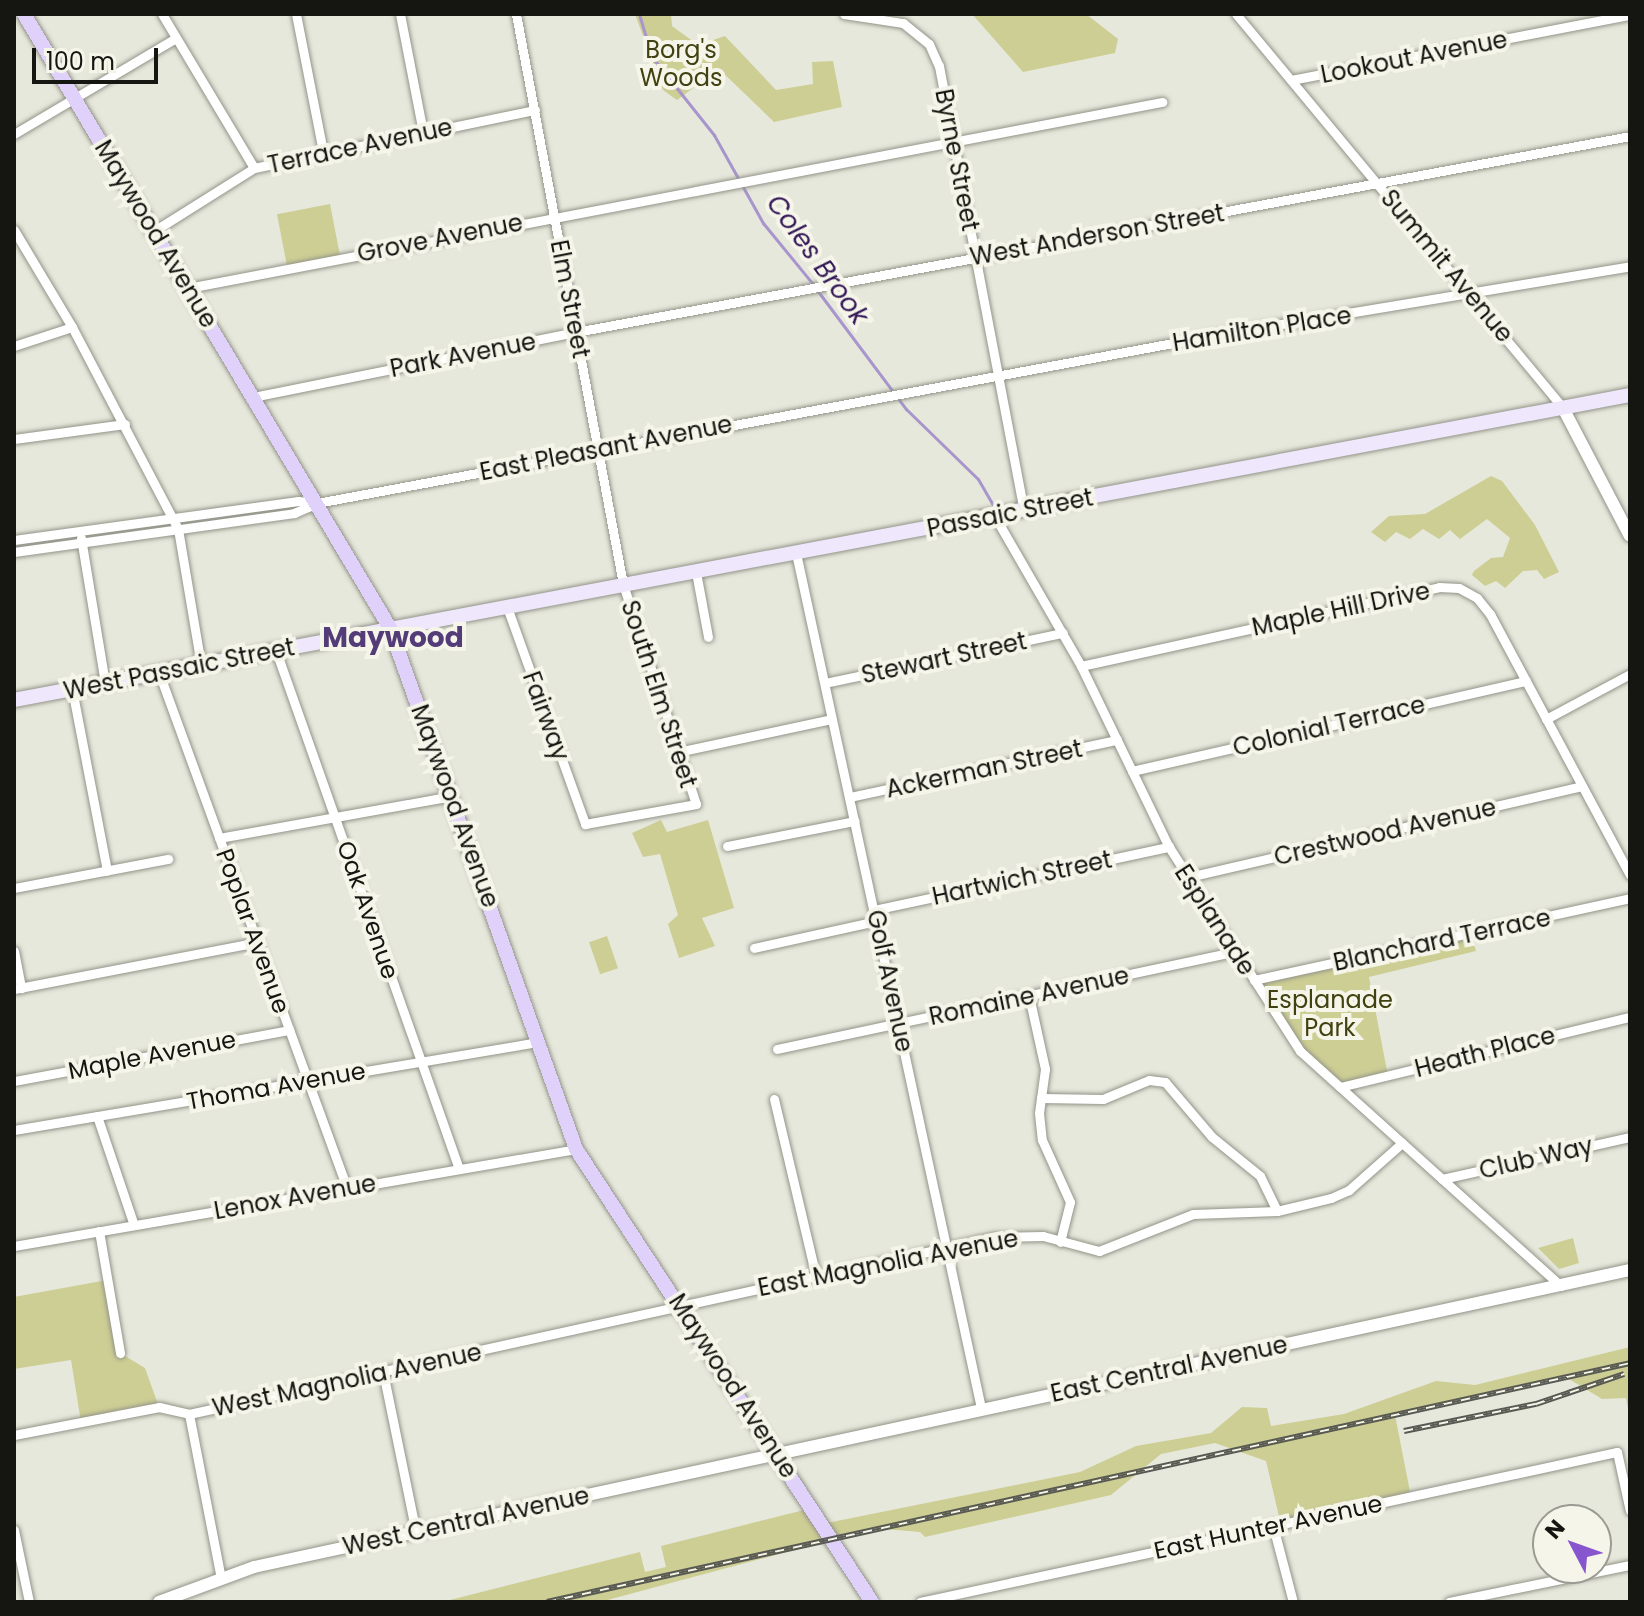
<!DOCTYPE html>
<style>
body{margin:0}
#map{position:relative;width:1644px;height:1616px;overflow:hidden;background:#e7e8dc;font-family:Poppins,sans-serif}
div>[style]{position:absolute}
[style*='--x']{left:calc(var(--x)*1px);top:calc(var(--y)*1px);width:calc(var(--w)*1px);rotate:calc(var(--a)*1deg)}
.green>*{inset:0;background:#cdce94;transform-origin:0 0}
.stream>*{height:3px;margin:-1.5px;padding:0 1.5px;transform-origin:1.5px;border-radius:1.5px;background:#a795cb}
.roads{filter:drop-shadow(0 0 2px #939489) drop-shadow(0 0 2px #939489)}
.minor>*{height:9px;margin:-4.5px;padding:0 4.5px;transform-origin:4.5px;border-radius:4.5px;background:#fff}
.tertiary>*{height:12px;margin:-6px;padding:0 6px;transform-origin:6px;border-radius:6px;background:#fff}
.secondary>*{height:14px;margin:-7px;padding:0 7px;transform-origin:7px;border-radius:7px;background:#efe8fc}
.primary>*{height:14px;margin:-7px;padding:0 7px;transform-origin:7px;border-radius:7px;background:#dfd1fa}
.rail>*{height:6px;margin-top:-3px;transform-origin:0;background:repeating-linear-gradient(90deg,#f5f5e9 0 9px,#585952 0 18px);box-sizing:border-box;border-block:2px solid #585952}
span{translate:-50% -50%;white-space:nowrap;text-align:center;line-height:1.15;-webkit-text-stroke:8px #f5f5e9;paint-order:stroke}
.park-label{font-size:24px;color:#414111}
.street-label{font-size:24px;color:#151511}
.water-label{font-size:26px;color:#331757;font-style:italic}
.quarter-label{font-size:28px;color:#533c78;font-weight:700}
.frame{position:absolute;inset:0;border:16px solid #151511;pointer-events:none}
.north{position:absolute;left:1532px;top:1504px;width:80px;height:80px;box-sizing:border-box;background:#f5f5e9;border:2px solid #9b9b93;border-radius:50%;rotate:311deg;font-size:22px;font-weight:700;line-height:32px;text-align:center;color:#151511}
.north::after{content:'';display:block;margin:auto;width:28px;height:36px;background:#8755ce;clip-path:polygon(50% 0,100% 100%,50% 72%,0 100%)}
.scale{position:absolute;left:32px;top:48px;width:126px;height:36px;box-sizing:border-box;border:4px solid #151511;border-top:0;padding-left:10px;font-size:24px;line-height:28px;white-space:nowrap;color:#151511;-webkit-text-stroke:6px #f5f5e9;paint-order:stroke}
</style>
<div id="map">
<div class="green">
<i style="clip-path:polygon(635px 14px,671px 14px,672px 26px,698px 45px,725px 36px,776px 90px,813px 84px,812px 62px,833px 61px,842px 107px,774px 122px,719px 69px,677px 100px,663px 90px)"></i>
<i style="clip-path:polygon(972px 14px,1086px 14px,1118px 39px,1115px 53px,1023px 72px)"></i>
<i style="left:330px;top:204px;width:53px;height:54px;rotate:79deg"></i>
<i style="clip-path:polygon(1491px 476px,1502px 481px,1535px 525px,1559px 572px,1544px 579px,1537px 570px,1523px 571px,1505px 588px,1496px 581px,1485px 586px,1472px 575px,1474px 571px,1491px 558px,1503px 557px,1510px 538px,1487px 519px,1460px 539px,1450px 530px,1439px 539px,1423px 529px,1410px 539px,1396px 532px,1385px 542px,1371px 532px,1389px 516px,1425px 514px)"></i>
<i style="clip-path:polygon(661px 820px,667px 832px,708px 820px,734px 908px,702px 918px,715px 946px,679px 958px,668px 924px,678px 915px,660px 854px,643px 857px,632px 833px)"></i>
<i style="left:607px;top:936px;width:34px;height:19px;rotate:71deg"></i>
<i style="clip-path:polygon(1472px 938px,1476px 951px,1369px 977px,1388px 1076px,1340px 1087px,1300px 1051px,1254px 980px)"></i>
<i style="clip-path:polygon(1573px 1238px,1579px 1263px,1559px 1269px,1538px 1248px)"></i>
<i style="clip-path:polygon(107px 1280px,120px 1353px,145px 1368px,159px 1407px,81px 1422px,71px 1360px,14px 1369px,14px 1297px)"></i>
<i style="clip-path:polygon(1630px 1347px,1630px 1419px,1626px 1398px,1602px 1399px,1564px 1376px,1395px 1415px,1411px 1497px,1281px 1525px,1266px 1461px,1215px 1443px,1161px 1454px,1111px 1495px,925px 1537px,920px 1532px,873px 1528px,831px 1538px,822px 1524px,1080px 1472px,1136px 1446px,1211px 1433px,1242px 1407px,1267px 1408px,1271px 1426px,1344px 1414px,1436px 1381px,1475px 1385px)"></i>
<i style="clip-path:polygon(808px 1509px,828px 1541px,600px 1602px,442px 1602px,640px 1552px,645px 1572px,666px 1567px,661px 1546px)"></i>
</div>
<div class="stream">
<i style="--x:639;--y:14;--w:45;--a:73.2"></i>
<i style="--x:652;--y:57;--w:100;--a:51.5"></i>
<i style="--x:714;--y:135;--w:101;--a:60.9"></i>
<i style="--x:763;--y:223;--w:79;--a:50.7"></i>
<i style="--x:817;--y:290;--w:149;--a:53.2"></i>
<i style="--x:906;--y:409;--w:100;--a:44.2"></i>
<i style="--x:978;--y:479;--w:34;--a:60"></i>
</div>
<div class="roads">
<div class="minor">
<i style="--x:162;--y:14;--w:179;--a:59.1"></i>
<i style="--x:296;--y:14;--w:141;--a:78.9"></i>
<i style="--x:400;--y:14;--w:120;--a:79"></i>
<i style="--x:844;--y:14;--w:60;--a:8.7"></i>
<i style="--x:903;--y:23;--w:33;--a:39"></i>
<i style="--x:929;--y:44;--w:24;--a:66"></i>
<i style="--x:939;--y:66;--w:453;--a:79.2"></i>
<i style="--x:1236;--y:14;--w:512;--a:50.31"></i>
<i style="--x:1291;--y:80;--w:345;--a:-10.9"></i>
<i style="--x:14;--y:134;--w:188;--a:-30.7"></i>
<i style="--x:14;--y:230;--w:113;--a:59.1"></i>
<i style="--x:72;--y:327;--w:228;--a:62.3"></i>
<i style="--x:178;--y:529;--w:138;--a:80.4"></i>
<i style="--x:154;--y:231;--w:118;--a:-32.2"></i>
<i style="--x:254;--y:168;--w:287;--a:-11.7"></i>
<i style="--x:188;--y:288;--w:992;--a:-10.81"></i>
<i style="--x:14;--y:346;--w:61;--a:-18.1"></i>
<i style="--x:253;--y:397;--w:329;--a:-11.4"></i>
<i style="--x:576;--y:332;--w:1072;--a:-10.53"></i>
<i style="--x:14;--y:439;--w:112;--a:-7.7"></i>
<i style="--x:995;--y:517;--w:172;--a:60"></i>
<i style="--x:1081;--y:666;--w:201;--a:64.1"></i>
<i style="--x:1169;--y:847;--w:242;--a:57.3"></i>
<i style="--x:1300;--y:1051;--w:351;--a:42"></i>
<i style="--x:81;--y:538;--w:147;--a:80.6"></i>
<i style="--x:14;--y:540;--w:287;--a:-7.8"></i>
<i style="--x:298;--y:501;--w:19;--a:6"></i>
<i style="--x:317;--y:503;--w:920;--a:-10.59"></i>
<i style="--x:1221;--y:334;--w:415;--a:-9.4"></i>
<i style="--x:14;--y:552;--w:283;--a:-7.9"></i>
<i style="--x:294;--y:513;--w:25;--a:-23"></i>
<i style="--x:796;--y:553;--w:875;--a:77.79"></i>
<i style="--x:696;--y:572;--w:66;--a:79.5"></i>
<i style="--x:507;--y:607;--w:231;--a:70.2"></i>
<i style="--x:585;--y:824;--w:113;--a:-10.2"></i>
<i style="--x:696;--y:804;--w:232;--a:-108.4"></i>
<i style="--x:623;--y:584;--w:580;--a:-100.63"></i>
<i style="--x:276;--y:651;--w:549;--a:70.54"></i>
<i style="--x:1081;--y:666;--w:367;--a:-12.4"></i>
<i style="--x:1439;--y:587;--w:20;--a:3"></i>
<i style="--x:1459;--y:588;--w:21;--a:29"></i>
<i style="--x:1477;--y:598;--w:21;--a:51"></i>
<i style="--x:1490;--y:614;--w:296;--a:61.8"></i>
<i style="--x:159;--y:673;--w:548;--a:69.95"></i>
<i style="--x:825;--y:683;--w:243;--a:-11.9"></i>
<i style="--x:72;--y:689;--w:185;--a:79.1"></i>
<i style="--x:1546;--y:719;--w:95;--a:-28.2"></i>
<i style="--x:678;--y:752;--w:157;--a:-12.1"></i>
<i style="--x:1132;--y:771;--w:404;--a:-12.9"></i>
<i style="--x:850;--y:797;--w:273;--a:-12.1"></i>
<i style="--x:219;--y:838;--w:237;--a:-10.2"></i>
<i style="--x:727;--y:846;--w:130;--a:-11.1"></i>
<i style="--x:1188;--y:877;--w:404;--a:-13"></i>
<i style="--x:14;--y:888;--w:157;--a:-10.7"></i>
<i style="--x:874;--y:910;--w:302;--a:-12.1"></i>
<i style="--x:754;--y:948;--w:126;--a:-12.4"></i>
<i style="--x:14;--y:951;--w:38;--a:79"></i>
<i style="--x:1254;--y:980;--w:385;--a:-12.3"></i>
<i style="--x:14;--y:989;--w:248;--a:-10.9"></i>
<i style="--x:1029;--y:996;--w:75;--a:77.6"></i>
<i style="--x:1045;--y:1069;--w:44;--a:97.8"></i>
<i style="--x:1039;--y:1113;--w:27;--a:84"></i>
<i style="--x:1042;--y:1140;--w:68;--a:65.7"></i>
<i style="--x:1070;--y:1202;--w:41;--a:104"></i>
<i style="--x:777;--y:1049;--w:467;--a:-12"></i>
<i style="--x:14;--y:1081;--w:280;--a:-10.5"></i>
<i style="--x:1340;--y:1087;--w:298;--a:-13.6"></i>
<i style="--x:1041;--y:1098;--w:62;--a:0.9"></i>
<i style="--x:1103;--y:1099;--w:50;--a:-22.4"></i>
<i style="--x:1149;--y:1080;--w:16;--a:7"></i>
<i style="--x:1165;--y:1082;--w:72;--a:49.5"></i>
<i style="--x:1212;--y:1137;--w:62;--a:39.1"></i>
<i style="--x:1260;--y:1176;--w:39;--a:64"></i>
<i style="--x:774;--y:1099;--w:183;--a:76.7"></i>
<i style="--x:97;--y:1116;--w:115;--a:71.3"></i>
<i style="--x:14;--y:1130;--w:531;--a:-9.53"></i>
<i style="--x:1442;--y:1179;--w:193;--a:-12.6"></i>
<i style="--x:99;--y:1231;--w:124;--a:80.2"></i>
<i style="--x:14;--y:1246;--w:570;--a:-9.79"></i>
<i style="--x:383;--y:1372;--w:164;--a:78.4"></i>
<i style="--x:189;--y:1414;--w:168;--a:79"></i>
<i style="--x:14;--y:1435;--w:148;--a:-10.9"></i>
<i style="--x:159;--y:1407;--w:31;--a:13"></i>
<i style="--x:189;--y:1414;--w:825;--a:-12.39"></i>
<i style="--x:995;--y:1237;--w:48;--a:-1.2"></i>
<i style="--x:1043;--y:1236;--w:58;--a:15"></i>
<i style="--x:1099;--y:1251;--w:101;--a:-21.5"></i>
<i style="--x:1193;--y:1214;--w:84;--a:-2"></i>
<i style="--x:1277;--y:1211;--w:56;--a:-13.5"></i>
<i style="--x:1331;--y:1198;--w:20;--a:-24"></i>
<i style="--x:1349;--y:1190;--w:71;--a:-41.6"></i>
<i style="--x:1273;--y:1526;--w:79;--a:75.3"></i>
<i style="--x:14;--y:1530;--w:74;--a:78.2"></i>
<i style="--x:920;--y:1602;--w:713;--a:-12.15"></i>
<i style="--x:1617;--y:1452;--w:60;--a:77.6"></i>
<i style="--x:1449;--y:1602;--w:185;--a:-11.6"></i>
</div>
<div class="tertiary">
<i style="--x:1563;--y:408;--w:144;--a:62.4"></i>
<i style="--x:159;--y:1602;--w:101;--a:-20.2"></i>
<i style="--x:254;--y:1567;--w:1408;--a:-12.18"></i>
</div>
<div class="secondary">
<i style="--x:14;--y:700;--w:1645;--a:-10.69"></i>
</div>
<div class="primary">
<i style="--x:24;--y:14;--w:715;--a:59.2"></i>
<i style="--x:390;--y:628;--w:553;--a:70.35"></i>
<i style="--x:576;--y:1149;--w:541;--a:56.84"></i>
</div>
</div>
<div class="rail">
<i style="--x:1404;--y:1431;--w:135;--a:-11.6"></i>
<i style="--x:1536;--y:1404;--w:93;--a:-18.8"></i>
<i style="--x:547;--y:1602;--w:1109;--a:-12.44"></i>
</div>
<div class="park-label">
<span style="left:681px;top:64px">Borg's<br>Woods</span>
<span style="left:1330px;top:1014px">Esplanade<br>Park</span>
</div>
<div class="street-label">
<span style="left:1414px;top:57px;rotate:-11deg">Lookout Avenue</span>
<span style="left:360px;top:146px;rotate:-12deg">Terrace Avenue</span>
<span style="left:957px;top:160px;rotate:79deg">Byrne Street</span>
<span style="left:156px;top:234px;rotate:59deg">Maywood Avenue</span>
<span style="left:1097px;top:235px;rotate:-10deg">West Anderson Street</span>
<span style="left:440px;top:238px;rotate:-11deg">Grove Avenue</span>
<span style="left:1447px;top:266px;rotate:50deg">Summit Avenue</span>
<span style="left:570px;top:299px;rotate:79deg">Elm Street</span>
<span style="left:1262px;top:329px;rotate:-9deg">Hamilton Place</span>
<span style="left:463px;top:355px;rotate:-11deg">Park Avenue</span>
<span style="left:606px;top:448px;rotate:-11deg">East Pleasant Avenue</span>
<span style="left:1010px;top:513px;rotate:-11deg">Passaic Street</span>
<span style="left:1341px;top:609px;rotate:-12deg">Maple Hill Drive</span>
<span style="left:944px;top:658px;rotate:-12deg">Stewart Street</span>
<span style="left:179px;top:669px;rotate:-11deg">West Passaic Street</span>
<span style="left:659px;top:694px;rotate:72deg">South Elm Street</span>
<span style="left:546px;top:716px;rotate:70deg">Fairway</span>
<span style="left:1329px;top:726px;rotate:-13deg">Colonial Terrace</span>
<span style="left:984px;top:769px;rotate:-12deg">Ackerman Street</span>
<span style="left:455px;top:806px;rotate:70deg">Maywood Avenue</span>
<span style="left:1385px;top:832px;rotate:-13deg">Crestwood Avenue</span>
<span style="left:1022px;top:878px;rotate:-12deg">Hartwich Street</span>
<span style="left:368px;top:910px;rotate:71deg">Oak Avenue</span>
<span style="left:1215px;top:920px;rotate:57deg">Esplanade</span>
<span style="left:253px;top:931px;rotate:70deg">Poplar Avenue</span>
<span style="left:1442px;top:940px;rotate:-12deg">Blanchard Terrace</span>
<span style="left:890px;top:981px;rotate:78deg">Golf Avenue</span>
<span style="left:1029px;top:996px;rotate:-12deg">Romaine Avenue</span>
<span style="left:1485px;top:1052px;rotate:-14deg">Heath Place</span>
<span style="left:152px;top:1055px;rotate:-11deg">Maple Avenue</span>
<span style="left:276px;top:1086px;rotate:-10deg">Thoma Avenue</span>
<span style="left:1536px;top:1158px;rotate:-13deg">Club Way</span>
<span style="left:295px;top:1197px;rotate:-10deg">Lenox Avenue</span>
<span style="left:888px;top:1263px;rotate:-11deg">East Magnolia Avenue</span>
<span style="left:1169px;top:1369px;rotate:-12deg">East Central Avenue</span>
<span style="left:347px;top:1380px;rotate:-12deg">West Magnolia Avenue</span>
<span style="left:733px;top:1386px;rotate:57deg">Maywood Avenue</span>
<span style="left:466px;top:1521px;rotate:-12deg">West Central Avenue</span>
<span style="left:1268px;top:1527px;rotate:-12deg">East Hunter Avenue</span>
</div>
<div class="water-label">
<span style="left:817px;top:260px;rotate:54deg">Coles Brook</span>
</div>
<div class="quarter-label">
<span style="left:393px;top:638px">Maywood</span>
</div>
<div class="frame"></div>
<div class="north">N</div>
<div class="scale">100 m</div>
</div>
